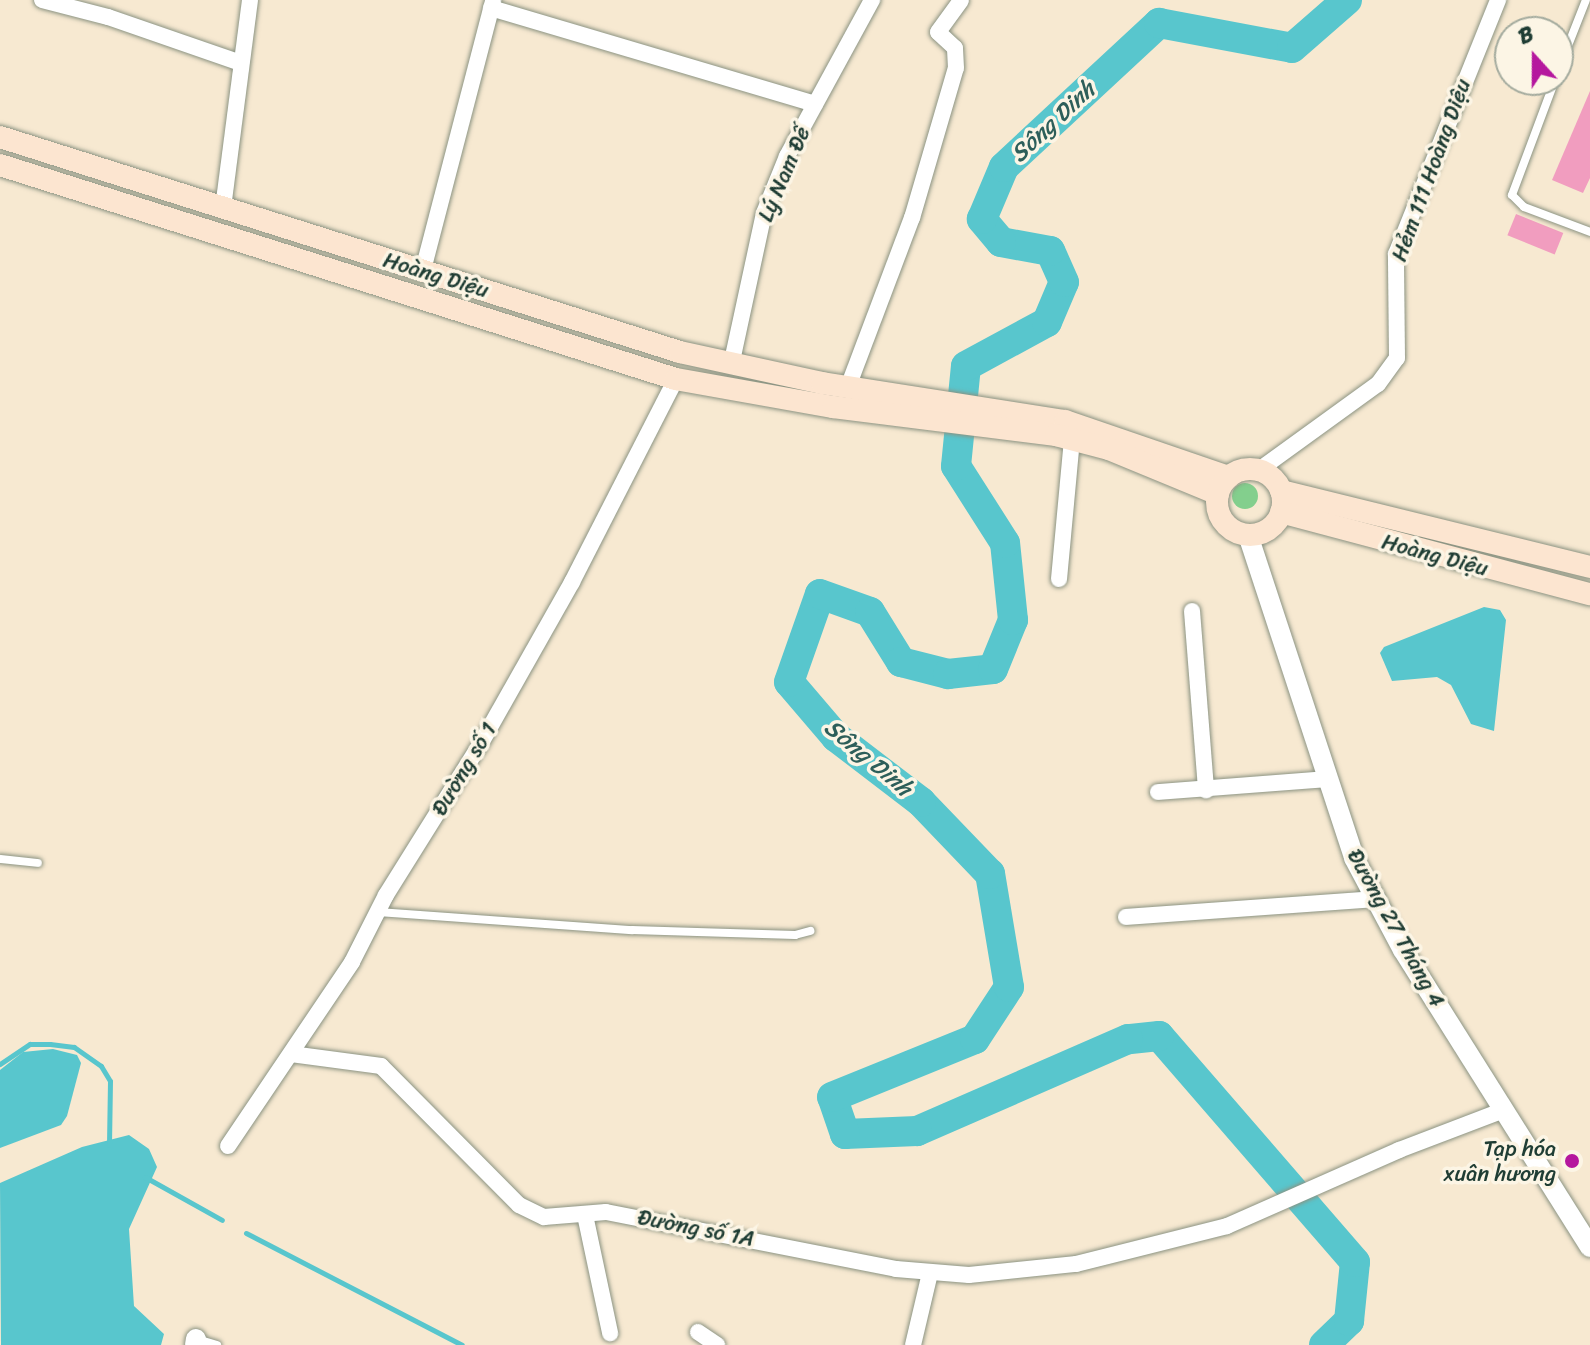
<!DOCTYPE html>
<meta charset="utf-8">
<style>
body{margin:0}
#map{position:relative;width:1590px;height:1345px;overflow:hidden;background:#f7e9d1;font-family:Sriracha,sans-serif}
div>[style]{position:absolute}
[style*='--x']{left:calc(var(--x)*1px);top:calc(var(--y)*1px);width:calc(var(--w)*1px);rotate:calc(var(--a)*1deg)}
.green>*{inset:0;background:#83cf8d}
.round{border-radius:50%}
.water>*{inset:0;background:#58c6cd}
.stream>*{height:5px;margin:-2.5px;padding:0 2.5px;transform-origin:2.5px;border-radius:2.5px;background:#58c6cd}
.river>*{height:30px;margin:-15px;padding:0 15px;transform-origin:15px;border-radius:15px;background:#58c6cd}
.building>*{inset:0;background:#f19dbf;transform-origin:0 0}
.roads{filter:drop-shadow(0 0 2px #8b9382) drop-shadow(0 0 2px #8b9382)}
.service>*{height:8px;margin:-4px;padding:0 4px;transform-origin:4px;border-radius:4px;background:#fff}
.minor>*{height:16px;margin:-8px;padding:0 8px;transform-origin:8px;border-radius:8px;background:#fff}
.tertiary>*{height:20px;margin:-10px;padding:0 10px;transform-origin:10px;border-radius:10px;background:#fff}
.secondary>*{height:22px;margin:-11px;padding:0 11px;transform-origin:11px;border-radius:11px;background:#fce5d0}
.secondary>.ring{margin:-11px;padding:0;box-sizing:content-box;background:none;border:22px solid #fce5d0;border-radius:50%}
.dots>*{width:22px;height:22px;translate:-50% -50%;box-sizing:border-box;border:4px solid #fcf5e5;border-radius:50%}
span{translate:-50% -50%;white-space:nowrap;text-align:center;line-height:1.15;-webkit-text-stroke:7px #fcf5e5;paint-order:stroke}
.street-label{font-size:22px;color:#1f3d34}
.poi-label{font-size:22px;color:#1f3d34}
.right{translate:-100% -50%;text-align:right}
.water-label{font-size:24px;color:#2d5f5a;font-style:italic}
.north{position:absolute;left:1494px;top:16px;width:80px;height:80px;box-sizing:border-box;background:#fcf5e5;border:2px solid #a4ab9e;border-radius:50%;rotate:339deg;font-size:22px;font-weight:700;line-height:32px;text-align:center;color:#1f3d34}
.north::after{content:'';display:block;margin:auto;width:28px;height:36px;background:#b5179e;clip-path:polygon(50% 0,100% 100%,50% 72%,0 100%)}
</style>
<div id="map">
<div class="green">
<i class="round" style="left:1232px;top:483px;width:26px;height:26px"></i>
</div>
<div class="water">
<i style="clip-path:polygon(1484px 607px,1500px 610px,1506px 620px,1494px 731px,1471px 724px,1451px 685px,1437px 677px,1392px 681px,1380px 653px,1384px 647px)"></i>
<i style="clip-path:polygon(53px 1049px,77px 1055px,81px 1063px,67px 1116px,61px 1125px,0 1148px,0 1070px,23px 1052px)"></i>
<i style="clip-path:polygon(129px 1135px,149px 1149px,157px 1167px,129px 1229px,134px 1306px,164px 1334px,161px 1345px,1px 1345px,0 1183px,82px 1147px)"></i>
</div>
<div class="stream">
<i style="--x:0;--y:1064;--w:36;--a:-34"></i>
<i style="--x:30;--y:1044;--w:20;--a:0"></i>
<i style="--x:50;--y:1044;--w:24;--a:7"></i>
<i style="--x:74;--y:1047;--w:33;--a:35"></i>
<i style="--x:101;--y:1066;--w:17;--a:59"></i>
<i style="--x:110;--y:1081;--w:64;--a:90.9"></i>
<i style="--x:145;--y:1177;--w:88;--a:29.2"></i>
<i style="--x:246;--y:1233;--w:243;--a:27.4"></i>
</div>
<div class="river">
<i style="--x:1324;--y:1345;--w:35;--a:-44"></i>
<i style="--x:1349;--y:1321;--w:59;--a:-84.2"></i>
<i style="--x:1355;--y:1262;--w:299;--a:-130.9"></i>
<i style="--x:1159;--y:1036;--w:31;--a:174"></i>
<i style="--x:1128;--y:1039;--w:230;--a:156.4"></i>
<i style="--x:917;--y:1131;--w:72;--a:177.6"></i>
<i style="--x:845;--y:1134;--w:39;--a:-109"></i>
<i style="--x:832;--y:1097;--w:154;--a:-22.1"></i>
<i style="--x:975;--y:1039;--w:62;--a:-56.8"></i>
<i style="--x:1009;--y:987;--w:115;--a:-99.5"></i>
<i style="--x:990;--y:874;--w:100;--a:-133.8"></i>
<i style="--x:921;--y:802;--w:107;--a:-142.6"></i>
<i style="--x:836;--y:737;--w:72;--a:-130.5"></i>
<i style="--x:789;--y:682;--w:93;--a:-70.6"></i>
<i style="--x:820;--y:594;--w:53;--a:19.8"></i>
<i style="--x:870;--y:612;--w:59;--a:58.2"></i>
<i style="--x:901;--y:662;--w:49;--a:14.3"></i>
<i style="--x:948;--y:674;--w:45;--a:-6.3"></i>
<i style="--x:993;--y:669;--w:53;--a:-67.8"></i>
<i style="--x:1013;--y:620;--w:77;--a:-95.9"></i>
<i style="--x:1005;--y:543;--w:91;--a:-122.5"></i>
<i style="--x:956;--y:466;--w:100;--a:-84.3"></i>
<i style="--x:966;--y:366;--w:92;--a:-28.5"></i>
<i style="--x:1047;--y:322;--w:43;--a:-67"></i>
<i style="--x:1064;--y:282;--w:34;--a:-114"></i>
<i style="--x:1050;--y:251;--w:50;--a:-169.6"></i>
<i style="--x:1001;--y:242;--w:30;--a:-130"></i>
<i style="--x:982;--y:219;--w:56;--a:-67.1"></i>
<i style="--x:1004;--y:167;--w:212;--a:-42.9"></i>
<i style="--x:1159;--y:23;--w:135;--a:10.6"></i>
<i style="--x:1292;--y:48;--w:73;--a:-41.1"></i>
</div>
<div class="building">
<i style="clip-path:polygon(1590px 91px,1590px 178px,1583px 193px,1552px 180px)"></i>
<i style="left:1516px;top:214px;width:51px;height:23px;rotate:22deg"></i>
</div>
<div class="roads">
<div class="service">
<i style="--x:1558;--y:71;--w:76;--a:-68.5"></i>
<i style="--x:1555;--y:80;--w:123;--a:110.5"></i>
<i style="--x:1512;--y:195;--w:17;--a:45"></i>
<i style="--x:1524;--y:207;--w:71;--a:20.7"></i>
<i style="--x:0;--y:859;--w:38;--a:6"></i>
<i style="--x:378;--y:912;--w:255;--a:4.1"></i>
<i style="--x:632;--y:930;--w:163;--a:1.8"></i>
<i style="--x:795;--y:935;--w:16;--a:-15"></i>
<i style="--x:197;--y:1339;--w:21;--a:17"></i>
</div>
<div class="minor">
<i style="--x:42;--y:0;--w:68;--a:14.4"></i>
<i style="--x:108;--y:17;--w:141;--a:19.1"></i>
<i style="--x:491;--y:8;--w:338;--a:16.5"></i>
<i style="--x:223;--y:208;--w:210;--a:-82.6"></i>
<i style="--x:423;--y:270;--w:278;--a:-75.4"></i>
<i style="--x:732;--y:361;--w:151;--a:-77.8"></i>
<i style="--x:764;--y:213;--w:61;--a:-68"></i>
<i style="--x:787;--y:156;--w:178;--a:-61.4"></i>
<i style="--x:848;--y:387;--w:181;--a:-69.3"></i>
<i style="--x:912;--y:218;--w:156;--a:-73.7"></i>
<i style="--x:956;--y:68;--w:20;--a:-93"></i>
<i style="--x:955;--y:48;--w:23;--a:-137"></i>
<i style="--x:938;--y:32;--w:39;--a:-54"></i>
<i style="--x:1259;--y:470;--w:147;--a:-35.9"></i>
<i style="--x:1378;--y:384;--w:32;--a:-54"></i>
<i style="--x:1397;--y:358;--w:104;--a:-90.6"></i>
<i style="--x:1396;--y:254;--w:274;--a:-68.1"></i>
<i style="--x:1059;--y:579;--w:141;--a:-84.7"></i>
<i style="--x:1192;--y:611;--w:180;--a:85.5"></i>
<i style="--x:1158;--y:792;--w:169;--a:-4.4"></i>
<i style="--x:1126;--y:917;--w:250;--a:-4.1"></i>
<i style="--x:291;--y:1054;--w:91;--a:7.6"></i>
<i style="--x:381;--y:1066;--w:196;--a:45.2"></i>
<i style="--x:519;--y:1205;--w:28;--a:26"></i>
<i style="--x:544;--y:1217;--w:62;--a:-4.6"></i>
<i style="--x:606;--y:1212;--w:296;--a:11.1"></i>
<i style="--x:896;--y:1269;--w:73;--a:4.7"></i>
<i style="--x:969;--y:1275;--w:108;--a:-5.9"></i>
<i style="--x:1076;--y:1264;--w:156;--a:-14.1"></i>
<i style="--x:1227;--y:1226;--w:188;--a:-23.8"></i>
<i style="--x:1399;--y:1150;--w:112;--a:-20.9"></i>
<i style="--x:228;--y:1146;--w:222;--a:-56"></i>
<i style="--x:352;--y:962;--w:75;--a:-63.1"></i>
<i style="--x:386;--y:895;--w:179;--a:-58"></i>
<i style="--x:481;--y:743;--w:185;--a:-60.5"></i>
<i style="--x:572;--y:582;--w:228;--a:-62.9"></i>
<i style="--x:585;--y:1215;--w:121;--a:78"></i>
<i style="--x:698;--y:1332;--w:23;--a:34"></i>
<i style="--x:913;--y:1345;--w:74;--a:-76.7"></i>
</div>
<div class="tertiary">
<i style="--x:1248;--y:535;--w:340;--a:71.8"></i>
<i style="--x:1354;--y:858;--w:104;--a:62"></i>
<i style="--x:1403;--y:950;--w:351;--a:57.8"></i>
<i style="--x:195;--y:1345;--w:6;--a:-81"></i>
</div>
<div class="secondary">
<i style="--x:0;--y:137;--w:713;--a:17.55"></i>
<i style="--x:680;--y:352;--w:145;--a:12.3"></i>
<i style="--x:822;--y:383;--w:246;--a:8.9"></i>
<i style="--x:1065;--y:421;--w:173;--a:18.9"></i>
<i style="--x:0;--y:165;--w:709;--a:17.57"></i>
<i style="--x:676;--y:379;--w:159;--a:10.1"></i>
<i style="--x:833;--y:407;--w:225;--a:7.2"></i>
<i style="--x:1056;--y:435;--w:55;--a:14.8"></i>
<i style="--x:1109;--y:449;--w:118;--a:22.4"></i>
<i class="ring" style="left:1217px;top:469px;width:44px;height:44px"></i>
<i style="--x:1281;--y:491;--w:318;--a:13.8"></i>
<i style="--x:1281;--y:512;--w:320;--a:14.9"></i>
</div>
</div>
<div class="dots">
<i style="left:1572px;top:1161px;background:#b5179e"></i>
</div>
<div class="street-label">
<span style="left:1431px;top:170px;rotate:-70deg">Hẻm 111 Hoàng Diệu</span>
<span style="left:784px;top:174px;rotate:-67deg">Lý Nam Đế</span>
<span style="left:436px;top:275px;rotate:17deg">Hoàng Diệu</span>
<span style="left:1435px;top:555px;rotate:15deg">Hoàng Diệu</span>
<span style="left:464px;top:769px;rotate:-59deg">Đường số 1</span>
<span style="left:1396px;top:928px;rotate:61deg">Đường 27 Tháng 4</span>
<span style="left:696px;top:1228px;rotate:11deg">Đường số 1A</span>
</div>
<div class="poi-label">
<span class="right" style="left:1556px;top:1161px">Tạp hóa<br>xuân hương</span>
</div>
<div class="water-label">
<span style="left:1053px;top:122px;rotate:-43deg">Sông Dinh</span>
<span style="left:868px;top:758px;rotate:40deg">Sông Dinh</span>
</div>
<div class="north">B</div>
</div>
